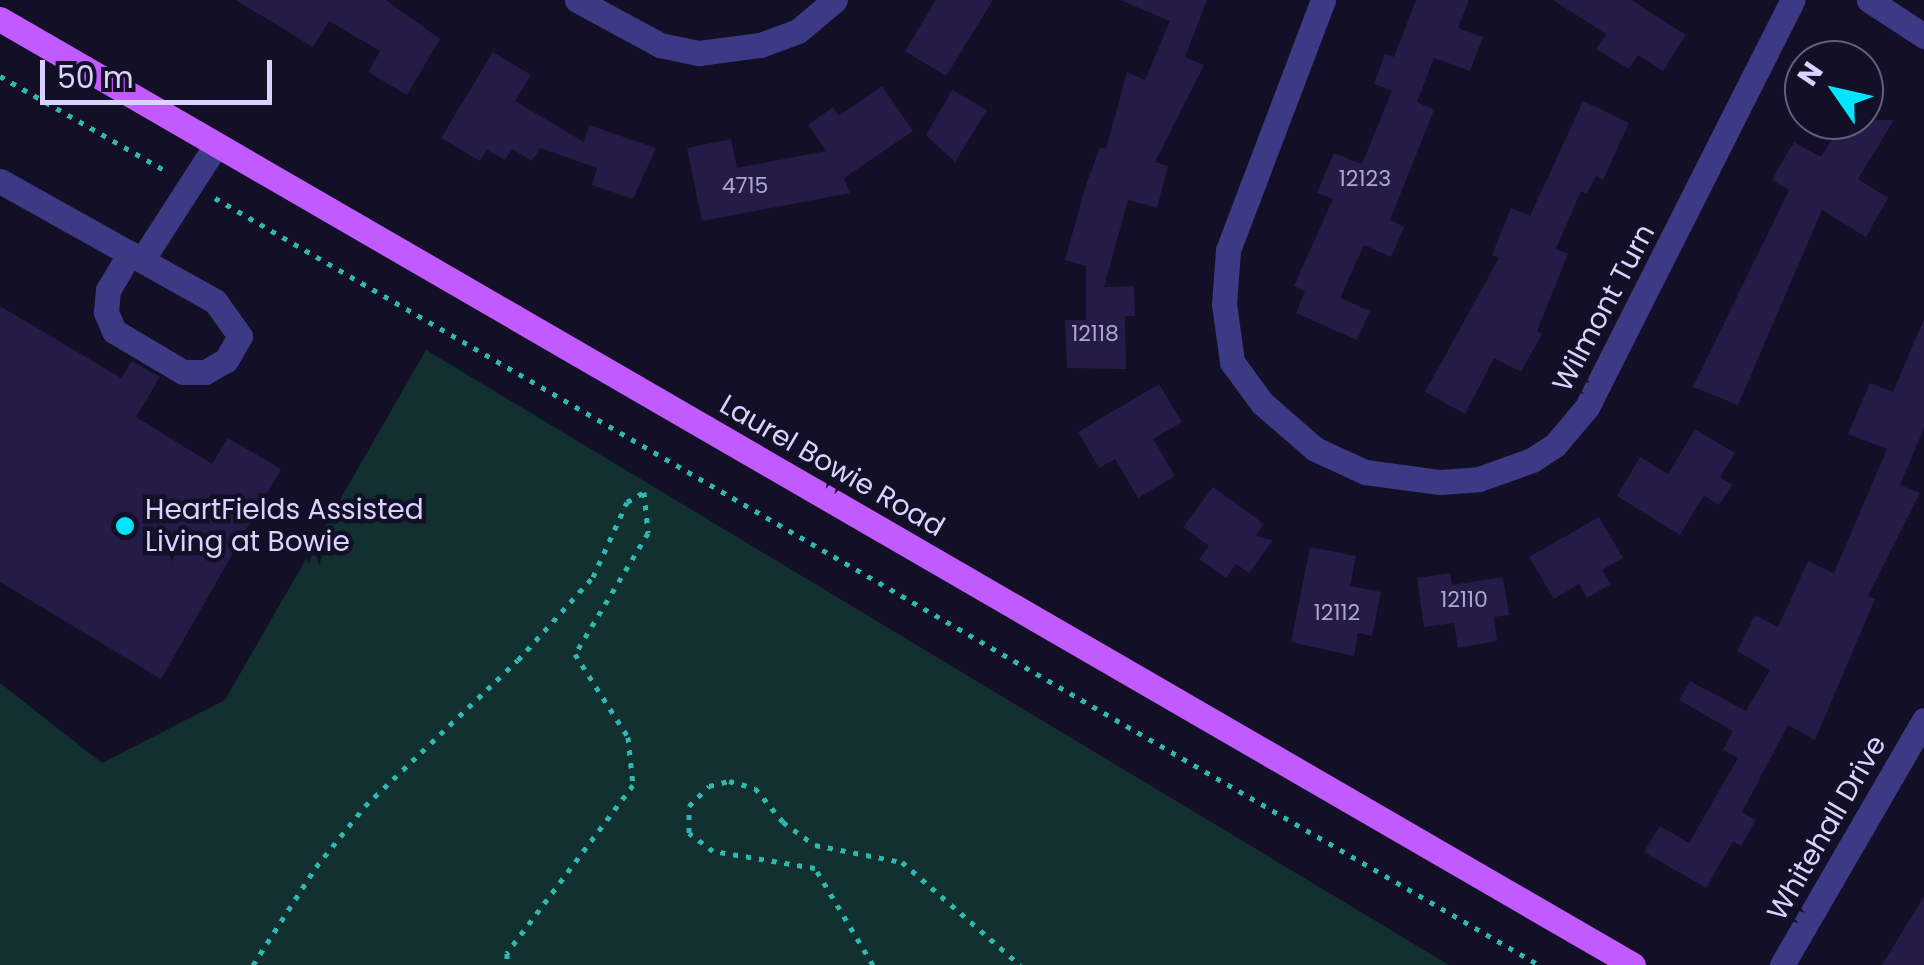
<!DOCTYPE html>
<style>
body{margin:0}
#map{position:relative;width:1924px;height:965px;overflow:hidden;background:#130f26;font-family:Poppins,sans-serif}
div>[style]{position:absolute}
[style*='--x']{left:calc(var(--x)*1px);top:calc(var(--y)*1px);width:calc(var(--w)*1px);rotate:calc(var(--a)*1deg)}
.green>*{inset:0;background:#12302f}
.building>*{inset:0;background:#241b47}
.path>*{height:5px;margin-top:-2.5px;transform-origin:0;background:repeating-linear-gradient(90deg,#2fb8b0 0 5px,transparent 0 13px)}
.minor>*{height:25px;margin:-12.5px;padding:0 12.5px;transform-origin:12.5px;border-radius:12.5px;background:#3d3a85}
.major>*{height:25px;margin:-12.5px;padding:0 12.5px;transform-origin:12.5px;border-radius:12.5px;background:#c25bff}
.dots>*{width:28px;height:28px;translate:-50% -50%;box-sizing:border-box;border:5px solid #130f26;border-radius:50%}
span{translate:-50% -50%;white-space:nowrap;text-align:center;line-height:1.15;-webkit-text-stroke:9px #130f26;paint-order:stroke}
.number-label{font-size:22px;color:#aca6d1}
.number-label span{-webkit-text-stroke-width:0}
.street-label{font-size:28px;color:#d9d4ff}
.poi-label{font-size:28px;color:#d9d4ff}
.left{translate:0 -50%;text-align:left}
.north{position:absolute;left:1784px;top:40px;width:100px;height:100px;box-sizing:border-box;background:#130f26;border:2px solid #625e7d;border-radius:50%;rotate:304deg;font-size:28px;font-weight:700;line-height:40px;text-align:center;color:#d9d4ff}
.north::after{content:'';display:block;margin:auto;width:35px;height:45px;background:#00e5ff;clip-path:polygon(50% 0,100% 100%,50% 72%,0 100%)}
.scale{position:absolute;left:40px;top:60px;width:232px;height:45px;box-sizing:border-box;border:5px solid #d9d4ff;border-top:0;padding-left:12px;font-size:30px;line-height:35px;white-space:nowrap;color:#d9d4ff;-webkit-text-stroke:8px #130f26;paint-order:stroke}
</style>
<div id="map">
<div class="green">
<i style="clip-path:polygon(426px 350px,1449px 965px,0 965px,0 683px,102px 763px,225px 700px)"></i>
</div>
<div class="building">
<i style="clip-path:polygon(236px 0,386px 0,440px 39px,407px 95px,368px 72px,380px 51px,329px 21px,313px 47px)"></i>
<i style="clip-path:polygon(936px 0,993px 0,946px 76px,905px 51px)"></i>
<i style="clip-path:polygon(1120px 0,1207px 0,1185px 57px,1204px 65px,1155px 162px,1168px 166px,1157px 208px,1128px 200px,1104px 287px,1134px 286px,1135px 316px,1125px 316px,1126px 369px,1067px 368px,1065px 320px,1086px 320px,1086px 266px,1065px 260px,1086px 185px,1100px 147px,1106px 149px,1127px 72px,1145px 80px,1170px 21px)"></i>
<i style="clip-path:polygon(1416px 0,1469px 0,1458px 28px,1483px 37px,1470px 71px,1434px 58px,1417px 102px,1434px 110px,1390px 220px,1404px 227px,1391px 257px,1364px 245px,1340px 298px,1370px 311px,1357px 340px,1296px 313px,1305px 291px,1294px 286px,1333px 199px,1317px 193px,1334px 153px,1362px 164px,1392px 91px,1374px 84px,1385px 54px,1394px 57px)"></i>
<i style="clip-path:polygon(1553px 0,1631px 0,1686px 35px,1663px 71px,1638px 55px,1629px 69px,1596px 49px,1606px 34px)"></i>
<i style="clip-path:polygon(493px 52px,531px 75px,515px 101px,584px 142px,589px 125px,656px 148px,633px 199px,592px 185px,597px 168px,540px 148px,532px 161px,512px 149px,505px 160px,487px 150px,480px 161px,441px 138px)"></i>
<i style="clip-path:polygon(882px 86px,913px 131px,844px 178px,850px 193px,702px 221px,687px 148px,731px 139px,737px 168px,826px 151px,808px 125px,833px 107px,839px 116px)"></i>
<i style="clip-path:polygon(952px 90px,987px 110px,955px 162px,926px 135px)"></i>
<i style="clip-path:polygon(1583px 101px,1629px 123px,1603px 180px,1596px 176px,1587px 194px,1581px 191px,1556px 249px,1568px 254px,1537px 331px,1542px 334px,1521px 372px,1494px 358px,1465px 414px,1425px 392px,1499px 258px,1492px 255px,1511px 208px,1530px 216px)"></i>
<i style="clip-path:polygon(1843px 120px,1894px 120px,1858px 179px,1888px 198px,1866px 237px,1822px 210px,1738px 405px,1693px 387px,1789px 190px,1772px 180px,1779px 167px,1794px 142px,1821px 157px)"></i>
<i style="clip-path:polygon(0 306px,121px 378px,132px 361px,160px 377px,136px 417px,212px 464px,228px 438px,281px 469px,161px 679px,0 582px)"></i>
<i style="clip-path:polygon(1924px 319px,1924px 428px,1900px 485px,1920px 493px,1868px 596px,1875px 599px,1815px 740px,1788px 725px,1742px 812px,1756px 820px,1741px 846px,1733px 841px,1706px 888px,1644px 852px,1660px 826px,1689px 843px,1738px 758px,1723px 750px,1733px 731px,1679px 700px,1690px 681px,1746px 711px,1770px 670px,1737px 651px,1755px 615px,1778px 627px,1808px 561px,1834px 573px,1887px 449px,1848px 434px,1870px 383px,1893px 392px)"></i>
<i style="clip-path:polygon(1159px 384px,1182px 422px,1153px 439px,1175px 476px,1138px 498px,1115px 459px,1099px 468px,1078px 432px)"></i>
<i style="clip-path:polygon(1695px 429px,1735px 453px,1720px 477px,1732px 485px,1719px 505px,1704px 495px,1680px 535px,1617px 496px,1640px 457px,1668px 474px)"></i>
<i style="clip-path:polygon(1213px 487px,1264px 524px,1255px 536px,1273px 540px,1249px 573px,1236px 564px,1226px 578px,1199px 559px,1209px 546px,1183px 527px)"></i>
<i style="clip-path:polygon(1599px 517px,1623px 558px,1602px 570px,1611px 584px,1587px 598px,1579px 584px,1554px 599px,1529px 557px)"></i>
<i style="clip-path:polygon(1310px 547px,1356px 556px,1350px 586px,1381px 592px,1372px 636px,1358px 633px,1354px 656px,1291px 642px)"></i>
<i style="clip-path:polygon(1450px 573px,1452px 585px,1503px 577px,1509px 615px,1494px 617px,1497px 641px,1458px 648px,1454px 623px,1424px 627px,1417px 578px)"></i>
<i style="clip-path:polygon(1924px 896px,1924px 965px,1882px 965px)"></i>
</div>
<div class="path">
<i style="--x:0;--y:76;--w:191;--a:29.8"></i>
<i style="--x:215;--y:198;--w:1530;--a:30.08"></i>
<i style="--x:253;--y:965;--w:117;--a:-57.3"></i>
<i style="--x:316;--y:867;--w:78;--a:-51.2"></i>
<i style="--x:365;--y:806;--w:211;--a:-43.7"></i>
<i style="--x:518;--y:660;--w:112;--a:-47.9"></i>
<i style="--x:593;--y:577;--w:82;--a:-65.6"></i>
<i style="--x:627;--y:502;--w:20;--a:-30"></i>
<i style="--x:644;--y:492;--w:41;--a:84.4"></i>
<i style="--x:648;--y:533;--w:141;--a:121.1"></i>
<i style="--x:575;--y:654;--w:98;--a:57.4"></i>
<i style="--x:628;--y:737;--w:48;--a:84.1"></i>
<i style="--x:633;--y:785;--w:210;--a:126.9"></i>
<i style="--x:507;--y:953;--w:12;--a:90"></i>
<i style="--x:873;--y:965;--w:113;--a:-120.9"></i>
<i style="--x:815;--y:868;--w:103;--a:-170.5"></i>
<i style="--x:713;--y:851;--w:30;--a:-143"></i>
<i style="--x:689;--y:833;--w:27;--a:-90"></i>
<i style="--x:689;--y:806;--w:28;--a:-45"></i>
<i style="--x:709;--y:786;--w:21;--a:-14"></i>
<i style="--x:729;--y:781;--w:27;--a:15"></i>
<i style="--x:755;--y:788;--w:44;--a:50.5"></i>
<i style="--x:783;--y:822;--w:39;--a:36"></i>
<i style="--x:815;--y:845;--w:89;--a:11.1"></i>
<i style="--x:902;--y:862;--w:157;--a:41.1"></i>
</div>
<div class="minor">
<i style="--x:577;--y:0;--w:94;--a:28.5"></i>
<i style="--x:660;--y:45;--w:40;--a:12"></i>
<i style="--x:699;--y:53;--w:62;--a:-7.5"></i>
<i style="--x:760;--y:45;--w:40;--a:-20.2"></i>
<i style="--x:798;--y:31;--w:48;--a:-40"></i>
<i style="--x:1323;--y:0;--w:267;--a:110.8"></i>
<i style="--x:1228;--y:250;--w:54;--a:94.2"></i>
<i style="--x:1224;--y:304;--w:59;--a:82.1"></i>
<i style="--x:1232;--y:362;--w:51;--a:53.8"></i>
<i style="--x:1262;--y:403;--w:70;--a:41"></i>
<i style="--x:1315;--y:449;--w:55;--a:24.7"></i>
<i style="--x:1365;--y:472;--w:76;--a:7.6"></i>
<i style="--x:1440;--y:482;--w:39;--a:-4"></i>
<i style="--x:1479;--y:479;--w:56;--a:-19.7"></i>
<i style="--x:1532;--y:460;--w:27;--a:-33"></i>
<i style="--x:1555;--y:445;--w:50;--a:-49.9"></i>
<i style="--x:1587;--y:407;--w:456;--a:-63.2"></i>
<i style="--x:1869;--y:0;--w:66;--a:33.2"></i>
<i style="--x:0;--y:181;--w:246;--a:29.2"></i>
<i style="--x:215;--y:301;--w:43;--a:54.5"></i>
<i style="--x:240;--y:336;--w:28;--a:120"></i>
<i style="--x:226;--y:360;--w:24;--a:150"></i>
<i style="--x:205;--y:372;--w:22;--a:180"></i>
<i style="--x:183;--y:372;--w:80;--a:-149.3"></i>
<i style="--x:114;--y:331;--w:21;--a:-113"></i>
<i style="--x:106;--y:312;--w:22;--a:-85"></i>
<i style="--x:108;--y:290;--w:43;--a:-59.3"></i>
<i style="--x:142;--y:260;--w:137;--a:-57.2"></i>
<i style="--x:1782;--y:965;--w:283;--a:-59.9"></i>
</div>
<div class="major">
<i style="--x:0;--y:19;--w:1887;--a:30.08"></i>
</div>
<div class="dots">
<i style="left:125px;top:526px;background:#00e5ff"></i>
</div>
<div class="number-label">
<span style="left:1365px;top:179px">12123</span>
<span style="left:745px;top:186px">4715</span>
<span style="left:1095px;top:334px">12118</span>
<span style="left:1464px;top:600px">12110</span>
<span style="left:1337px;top:613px">12112</span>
</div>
<div class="street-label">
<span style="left:1604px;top:308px;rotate:-62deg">Wilmont Turn</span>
<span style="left:832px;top:466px;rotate:30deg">Laurel Bowie Road</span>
<span style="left:1827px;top:828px;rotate:-60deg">Whitehall Drive</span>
</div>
<div class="poi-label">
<span class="left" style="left:145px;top:526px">HeartFields Assisted<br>Living at Bowie</span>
</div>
<div class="north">N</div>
<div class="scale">50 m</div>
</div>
